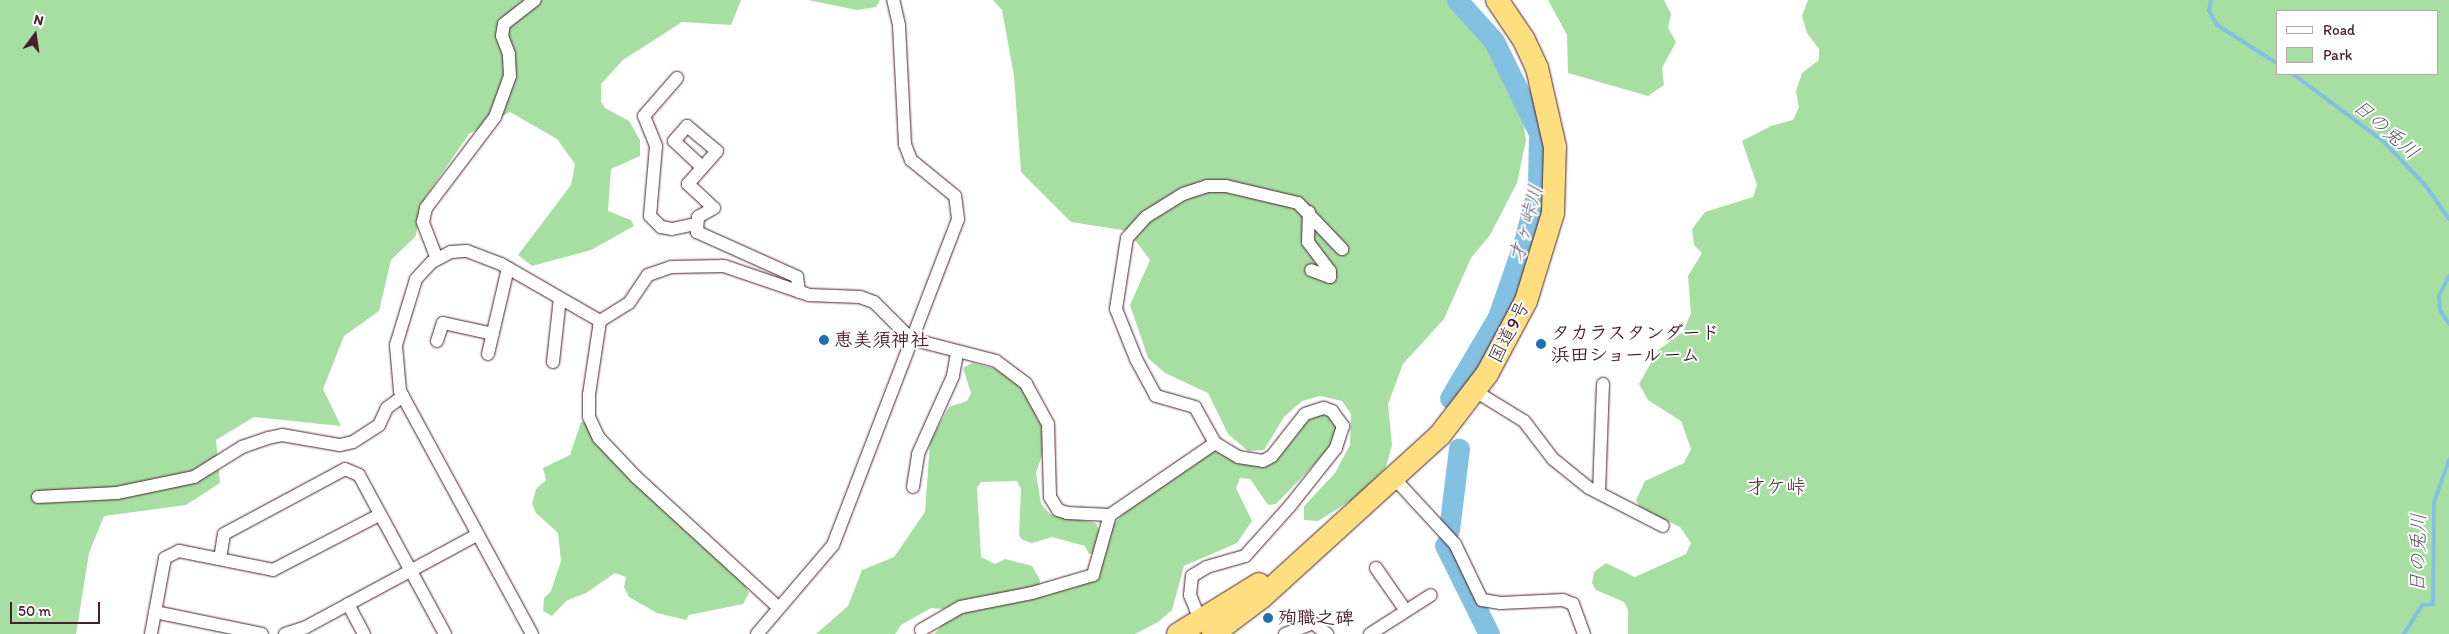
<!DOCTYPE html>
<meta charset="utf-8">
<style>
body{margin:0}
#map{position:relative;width:2449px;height:634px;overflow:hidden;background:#fff;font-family:Itim,"Klee One",sans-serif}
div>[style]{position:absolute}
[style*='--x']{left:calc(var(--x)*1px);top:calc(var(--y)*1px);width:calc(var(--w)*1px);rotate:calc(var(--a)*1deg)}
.green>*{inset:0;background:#a7dfa3}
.stream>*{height:4px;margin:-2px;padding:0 2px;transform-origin:2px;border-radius:2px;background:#83c1e3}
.river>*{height:21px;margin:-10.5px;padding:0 10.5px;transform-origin:10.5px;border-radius:10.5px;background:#83c1e3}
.roads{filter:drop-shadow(0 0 1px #4a1f2b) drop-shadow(0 0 1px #4a1f2b)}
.street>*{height:12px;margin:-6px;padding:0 6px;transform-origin:6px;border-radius:6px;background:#fff}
.highway>*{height:22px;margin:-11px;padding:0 11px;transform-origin:11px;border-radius:11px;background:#fedf80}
.dots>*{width:14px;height:14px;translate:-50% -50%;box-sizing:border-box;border:2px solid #fff;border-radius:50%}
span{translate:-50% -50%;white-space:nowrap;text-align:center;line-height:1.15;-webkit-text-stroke:4px #fff;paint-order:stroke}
.street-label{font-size:19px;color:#4a1f2b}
.poi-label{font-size:19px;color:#4a1f2b;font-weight:700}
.left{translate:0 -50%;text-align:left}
.water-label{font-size:20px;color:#5e586b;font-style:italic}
.neighbourhood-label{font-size:20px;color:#4a1f2b}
.legend{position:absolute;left:2276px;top:10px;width:162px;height:65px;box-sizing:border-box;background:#fff;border:1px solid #b7a5aa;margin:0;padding:6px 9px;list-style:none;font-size:15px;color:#4a1f2b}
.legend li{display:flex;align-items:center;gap:10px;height:25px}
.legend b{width:25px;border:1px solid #b7a5aa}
.north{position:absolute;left:10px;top:10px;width:50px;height:50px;-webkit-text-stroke:4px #fff;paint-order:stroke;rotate:14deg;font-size:14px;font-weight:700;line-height:20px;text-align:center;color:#4a1f2b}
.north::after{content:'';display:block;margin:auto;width:18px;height:22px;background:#4a1f2b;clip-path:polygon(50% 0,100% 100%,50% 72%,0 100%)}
.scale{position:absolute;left:10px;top:602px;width:90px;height:22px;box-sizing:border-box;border:2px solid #4a1f2b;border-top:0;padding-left:6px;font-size:15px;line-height:18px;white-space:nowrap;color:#4a1f2b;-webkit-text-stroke:4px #fff;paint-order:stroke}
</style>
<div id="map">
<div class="green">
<i style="clip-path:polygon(0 0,741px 0,731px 25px,682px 22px,623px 60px,601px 84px,601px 102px,605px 108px,629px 121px,640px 140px,640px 156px,611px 169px,608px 211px,631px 220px,634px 226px,591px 250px,532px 266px,518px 255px,571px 185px,575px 164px,557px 139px,510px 112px,469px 134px,420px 205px,416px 236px,391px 260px,379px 311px,344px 336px,323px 389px,341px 426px,254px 417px,216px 440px,220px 483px,186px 505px,104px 516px,89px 553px,76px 634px,0 634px)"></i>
<i style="clip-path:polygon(808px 0,880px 0,876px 7px,857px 10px)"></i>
<i style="clip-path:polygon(993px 0,1448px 0,1486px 40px,1522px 113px,1526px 140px,1517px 183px,1490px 235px,1471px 258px,1444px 319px,1403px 364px,1388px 404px,1392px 445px,1386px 467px,1358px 496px,1318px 521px,1304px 520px,1304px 506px,1335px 473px,1350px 445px,1351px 414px,1342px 401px,1320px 396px,1302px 401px,1284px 417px,1264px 450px,1248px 451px,1228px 434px,1208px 393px,1165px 373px,1148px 358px,1130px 305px,1150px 260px,1128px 231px,1071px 222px,1021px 172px,1014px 76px,1002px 10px)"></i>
<i style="clip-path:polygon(1548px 0,1664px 0,1671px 14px,1668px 28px,1676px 42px,1662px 68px,1664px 85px,1648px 96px,1568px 73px,1567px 35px)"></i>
<i style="clip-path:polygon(evenodd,1808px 0,2449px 0,2449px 634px,1628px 634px,1628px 610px,1624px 602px,1596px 590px,1592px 583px,1594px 572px,1606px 563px,1635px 577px,1686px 554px,1691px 543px,1680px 527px,1641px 509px,1636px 500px,1645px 481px,1684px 463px,1691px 449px,1681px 421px,1648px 400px,1639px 384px,1658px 350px,1683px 332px,1691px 313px,1688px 276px,1702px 253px,1694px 245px,1692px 229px,1705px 212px,1753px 197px,1757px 185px,1742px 141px,1771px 126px,1793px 120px,1799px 107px,1796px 91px,1802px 73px,1819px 60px,1819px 49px,1807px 33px,1802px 16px,1808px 0,2278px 11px,2438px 11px,2438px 74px,2278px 74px,2278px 11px)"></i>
<i style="clip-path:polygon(972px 363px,1000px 370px,1018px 382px,1044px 425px,1044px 449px,1036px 473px,1041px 504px,1050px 514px,1096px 523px,1100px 532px,1094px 554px,1089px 554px,1085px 546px,1052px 537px,1032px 543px,1023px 540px,1019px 536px,1021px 489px,1017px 481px,981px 482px,977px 488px,981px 557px,995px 564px,1005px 559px,1032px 566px,1040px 580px,1039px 588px,959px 601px,943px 609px,931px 608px,901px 625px,895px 634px,816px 634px,848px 606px,862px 570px,894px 557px,925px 512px,930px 442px,949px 407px,967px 401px,971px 393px,963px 368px)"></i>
<i style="clip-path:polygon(1324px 413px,1334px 418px,1339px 430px,1331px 447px,1276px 504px,1268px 505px,1250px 479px,1240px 478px,1236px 488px,1252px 521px,1237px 543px,1184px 566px,1172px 610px,1158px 622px,1135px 634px,934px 634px,948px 619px,964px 611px,1093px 580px,1110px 528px,1128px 508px,1201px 456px,1215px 451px,1261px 466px,1311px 415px)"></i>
<i style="clip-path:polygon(581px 422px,586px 422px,595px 443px,742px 581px,749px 593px,743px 604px,689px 615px,686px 620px,657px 613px,629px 597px,624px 587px,626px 577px,615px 573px,586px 593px,566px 601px,552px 616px,543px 611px,544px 598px,551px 591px,561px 561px,558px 533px,536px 513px,532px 504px,536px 489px,546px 480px,543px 468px,570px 455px)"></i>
</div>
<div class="stream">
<i style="--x:2211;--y:0;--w:11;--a:100"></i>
<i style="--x:2209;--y:11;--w:16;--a:60"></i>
<i style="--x:2217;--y:25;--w:72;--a:32.6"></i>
<i style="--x:2293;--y:74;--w:112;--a:36.7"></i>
<i style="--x:2383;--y:141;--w:62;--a:46.3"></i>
<i style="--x:2426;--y:186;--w:40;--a:55.1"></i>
<i style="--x:2449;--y:276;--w:22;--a:117"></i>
<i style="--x:2439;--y:296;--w:14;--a:86"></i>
<i style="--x:2440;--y:310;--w:17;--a:57"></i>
<i style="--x:2404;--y:634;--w:34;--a:-58"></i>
<i style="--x:2422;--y:605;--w:11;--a:-5"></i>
<i style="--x:2433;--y:604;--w:102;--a:-89.4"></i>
<i style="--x:2434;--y:502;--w:45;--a:-70.3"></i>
</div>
<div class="river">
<i style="--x:1450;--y:398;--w:94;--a:-59.3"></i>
<i style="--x:1498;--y:317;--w:79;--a:-70.9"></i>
<i style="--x:1524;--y:242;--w:56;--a:-75.5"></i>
<i style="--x:1538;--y:188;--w:55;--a:-89"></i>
<i style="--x:1539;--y:133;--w:102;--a:-116.1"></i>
<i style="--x:1494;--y:41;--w:55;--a:-132.1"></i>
<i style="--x:1449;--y:530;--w:82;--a:-83"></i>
<i style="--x:1445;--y:545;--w:99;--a:63.7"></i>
</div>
<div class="roads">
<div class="street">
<i style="--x:677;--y:78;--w:50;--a:131"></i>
<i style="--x:644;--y:116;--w:32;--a:68"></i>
<i style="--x:656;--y:146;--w:70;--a:94.9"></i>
<i style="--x:650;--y:216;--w:16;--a:45"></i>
<i style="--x:661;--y:227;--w:11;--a:10"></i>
<i style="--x:672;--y:229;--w:25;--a:-12"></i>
<i style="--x:702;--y:167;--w:38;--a:-137"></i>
<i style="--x:674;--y:141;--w:20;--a:-49"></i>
<i style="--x:687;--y:126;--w:39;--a:40"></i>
<i style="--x:717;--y:151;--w:44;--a:131.3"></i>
<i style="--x:688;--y:184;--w:35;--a:43"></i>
<i style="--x:714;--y:208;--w:18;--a:151"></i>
<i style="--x:698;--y:217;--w:15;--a:94"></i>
<i style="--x:697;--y:232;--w:110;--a:24.2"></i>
<i style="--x:797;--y:277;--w:15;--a:82"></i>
<i style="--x:1309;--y:212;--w:30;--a:92"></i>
<i style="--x:1308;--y:242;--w:36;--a:53"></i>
<i style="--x:1330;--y:271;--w:6;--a:90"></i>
<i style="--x:1330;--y:277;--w:20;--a:-160"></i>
<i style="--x:437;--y:259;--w:40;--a:-111"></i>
<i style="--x:423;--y:222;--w:14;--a:-78"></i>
<i style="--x:426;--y:208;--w:114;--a:-52.8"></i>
<i style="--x:495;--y:117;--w:44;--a:-69.9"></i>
<i style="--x:510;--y:76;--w:22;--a:-93"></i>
<i style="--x:509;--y:54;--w:19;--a:-111"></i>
<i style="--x:502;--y:36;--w:12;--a:-81"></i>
<i style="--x:504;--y:24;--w:39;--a:-38"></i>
<i style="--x:600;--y:321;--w:34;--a:-32"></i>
<i style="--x:629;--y:303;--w:34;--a:-56"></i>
<i style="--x:648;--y:275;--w:24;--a:-19"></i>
<i style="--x:671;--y:267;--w:53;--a:-1.1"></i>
<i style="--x:724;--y:266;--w:90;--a:18.8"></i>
<i style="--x:809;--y:295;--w:51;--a:2.2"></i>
<i style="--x:860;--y:297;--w:15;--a:20"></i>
<i style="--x:874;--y:302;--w:52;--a:45"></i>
<i style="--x:911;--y:339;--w:88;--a:14.5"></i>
<i style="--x:996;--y:361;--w:38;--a:37"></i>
<i style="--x:1026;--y:384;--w:46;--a:61.2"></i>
<i style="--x:1048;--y:424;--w:73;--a:88.4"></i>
<i style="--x:1050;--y:497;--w:15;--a:58"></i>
<i style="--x:1058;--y:510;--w:9;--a:18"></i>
<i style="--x:1067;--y:513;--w:43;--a:2.7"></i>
<i style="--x:1110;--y:515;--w:127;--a:-34.4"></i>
<i style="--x:1215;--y:443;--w:27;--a:31"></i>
<i style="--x:1238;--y:457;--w:25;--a:9"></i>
<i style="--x:1263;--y:461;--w:10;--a:-29"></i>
<i style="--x:1272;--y:456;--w:53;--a:-51.8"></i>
<i style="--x:1305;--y:414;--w:20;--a:-18"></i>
<i style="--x:1324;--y:408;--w:9;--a:21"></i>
<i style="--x:1332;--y:411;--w:19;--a:54"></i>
<i style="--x:1343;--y:426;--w:23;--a:108"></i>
<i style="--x:1336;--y:448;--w:75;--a:128.5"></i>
<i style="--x:1289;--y:507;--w:66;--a:131.9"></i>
<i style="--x:1245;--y:556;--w:40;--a:164"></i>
<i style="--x:1207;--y:567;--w:17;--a:149"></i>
<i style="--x:1192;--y:576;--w:19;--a:96"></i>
<i style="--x:1190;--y:595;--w:32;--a:68"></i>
<i style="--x:600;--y:321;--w:75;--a:98.5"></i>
<i style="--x:589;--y:395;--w:22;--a:90"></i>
<i style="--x:589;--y:417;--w:23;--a:65"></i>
<i style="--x:599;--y:438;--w:54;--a:46.5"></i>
<i style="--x:636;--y:477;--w:193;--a:42.5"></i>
<i style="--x:437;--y:341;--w:19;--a:-72"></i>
<i style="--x:443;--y:323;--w:51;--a:12.4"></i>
<i style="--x:488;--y:354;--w:88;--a:-76.9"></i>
<i style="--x:553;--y:362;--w:64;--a:-83.8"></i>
<i style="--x:1475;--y:391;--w:57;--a:31.5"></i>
<i style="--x:1524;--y:421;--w:48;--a:52.7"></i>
<i style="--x:1553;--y:459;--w:46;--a:38.9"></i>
<i style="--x:1589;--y:488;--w:83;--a:27.2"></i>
<i style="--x:1215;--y:443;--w:41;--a:-119.1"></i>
<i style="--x:1195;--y:407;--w:41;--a:-164.2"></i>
<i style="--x:1156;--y:396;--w:42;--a:-118.4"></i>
<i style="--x:1136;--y:359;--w:54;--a:-111.8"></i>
<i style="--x:1116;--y:309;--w:72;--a:-81.2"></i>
<i style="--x:1127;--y:238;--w:28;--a:-48"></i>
<i style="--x:1146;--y:217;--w:44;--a:-31.9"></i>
<i style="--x:1183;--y:194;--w:25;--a:-18"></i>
<i style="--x:1207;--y:186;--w:19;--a:0"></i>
<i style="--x:1226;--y:186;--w:74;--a:13.3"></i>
<i style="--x:1298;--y:203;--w:64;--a:46.3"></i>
<i style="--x:1394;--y:478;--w:90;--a:47.3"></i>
<i style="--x:1455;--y:544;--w:62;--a:64.3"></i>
<i style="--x:1482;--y:600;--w:19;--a:9"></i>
<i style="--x:1501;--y:603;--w:62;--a:-2.8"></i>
<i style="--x:1563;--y:600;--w:11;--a:22"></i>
<i style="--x:1573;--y:604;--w:32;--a:70"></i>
<i style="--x:913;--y:487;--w:33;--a:-81"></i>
<i style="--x:918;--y:454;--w:85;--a:-65.8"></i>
<i style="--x:953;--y:376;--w:23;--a:-80"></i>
<i style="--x:1599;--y:493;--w:109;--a:-87.9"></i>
<i style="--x:38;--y:497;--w:79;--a:-2.9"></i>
<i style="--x:117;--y:493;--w:79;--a:-11.7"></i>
<i style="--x:194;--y:477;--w:57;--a:-32"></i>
<i style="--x:242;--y:447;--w:28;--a:-19"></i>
<i style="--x:268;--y:438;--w:14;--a:-12"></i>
<i style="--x:282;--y:435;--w:59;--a:9.8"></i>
<i style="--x:340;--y:445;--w:13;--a:-13"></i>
<i style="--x:353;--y:442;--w:31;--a:-33"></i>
<i style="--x:379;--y:425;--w:19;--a:-65"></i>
<i style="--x:387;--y:408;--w:20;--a:-37"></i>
<i style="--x:220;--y:559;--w:25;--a:-81"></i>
<i style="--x:224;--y:534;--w:137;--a:-28.2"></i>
<i style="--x:345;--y:469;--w:15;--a:23"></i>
<i style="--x:359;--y:475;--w:181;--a:61.6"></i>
<i style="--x:1376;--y:568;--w:52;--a:55.1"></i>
<i style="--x:348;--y:604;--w:34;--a:62"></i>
<i style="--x:155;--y:612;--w:109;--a:11.6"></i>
<i style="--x:921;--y:630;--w:46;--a:-29.9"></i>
<i style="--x:961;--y:607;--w:72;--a:-11.2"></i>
<i style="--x:1032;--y:593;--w:64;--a:-16.4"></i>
<i style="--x:1093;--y:575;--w:62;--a:-74.2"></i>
<i style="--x:151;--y:634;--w:77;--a:-79.6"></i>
<i style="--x:165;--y:558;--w:16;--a:-27"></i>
<i style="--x:179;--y:551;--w:96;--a:11.4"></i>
<i style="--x:273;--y:570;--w:119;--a:-27.4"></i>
<i style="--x:285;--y:634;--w:22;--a:-18"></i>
<i style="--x:306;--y:627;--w:194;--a:-28.3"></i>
<i style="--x:532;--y:634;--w:277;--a:-118.5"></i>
<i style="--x:400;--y:391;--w:46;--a:-95"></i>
<i style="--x:396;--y:345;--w:69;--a:-73.1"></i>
<i style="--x:416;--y:279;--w:23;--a:-47"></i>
<i style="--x:432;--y:262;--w:21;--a:-28"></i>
<i style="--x:451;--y:252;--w:16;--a:-4"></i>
<i style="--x:467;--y:251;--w:36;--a:21"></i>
<i style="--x:501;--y:264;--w:114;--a:29.9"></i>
<i style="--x:757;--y:634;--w:117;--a:-49.5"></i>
<i style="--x:833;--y:545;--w:349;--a:-69"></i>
<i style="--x:958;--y:219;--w:23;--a:-97"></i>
<i style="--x:955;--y:196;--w:57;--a:-140.7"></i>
<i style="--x:911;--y:160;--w:17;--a:-111"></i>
<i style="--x:905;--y:144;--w:119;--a:-92.9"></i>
<i style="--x:899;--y:25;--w:26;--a:-103"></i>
<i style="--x:1285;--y:634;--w:30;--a:-21"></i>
<i style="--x:1313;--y:623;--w:18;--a:38"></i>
<i style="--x:1370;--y:634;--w:72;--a:-32.6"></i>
</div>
<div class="highway">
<i style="--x:1178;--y:634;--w:95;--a:-31.7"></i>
<i style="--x:1213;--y:634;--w:61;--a:-37.1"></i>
<i style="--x:1262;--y:597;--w:241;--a:-42.3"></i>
<i style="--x:1440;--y:435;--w:77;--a:-52.4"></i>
<i style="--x:1487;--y:374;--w:83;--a:-61.9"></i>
<i style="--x:1526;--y:301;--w:92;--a:-72.9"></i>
<i style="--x:1553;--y:213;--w:66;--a:-88.3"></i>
<i style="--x:1555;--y:147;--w:81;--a:-102.8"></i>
<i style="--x:1537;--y:68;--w:31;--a:-115"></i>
<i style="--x:1524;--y:40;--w:48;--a:-124"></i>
</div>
</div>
<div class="dots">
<i style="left:824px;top:340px;background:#1f6fb2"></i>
<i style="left:1541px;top:344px;background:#1f6fb2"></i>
<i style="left:1268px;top:618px;background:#1f6fb2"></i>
</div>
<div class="street-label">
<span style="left:1509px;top:332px;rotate:-63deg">国道9号</span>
</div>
<div class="poi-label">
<span class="left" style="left:1551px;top:344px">タカラスタンダード<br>浜田ショールーム</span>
<span class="left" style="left:834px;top:340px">恵美須神社</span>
<span class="left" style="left:1278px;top:618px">殉職之碑</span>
</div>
<div class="water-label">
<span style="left:2386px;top:129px;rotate:41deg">日の兎川</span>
<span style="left:1526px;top:224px;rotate:-75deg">才ヶ峠川</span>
<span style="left:2418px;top:553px;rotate:-89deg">日の兎川</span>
</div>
<div class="neighbourhood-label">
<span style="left:1776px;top:486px">才ケ峠</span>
</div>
<ul class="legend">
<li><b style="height:6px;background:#fff"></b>Road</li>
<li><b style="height:14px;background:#a7dfa3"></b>Park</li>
</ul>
<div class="north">N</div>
<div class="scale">50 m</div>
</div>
